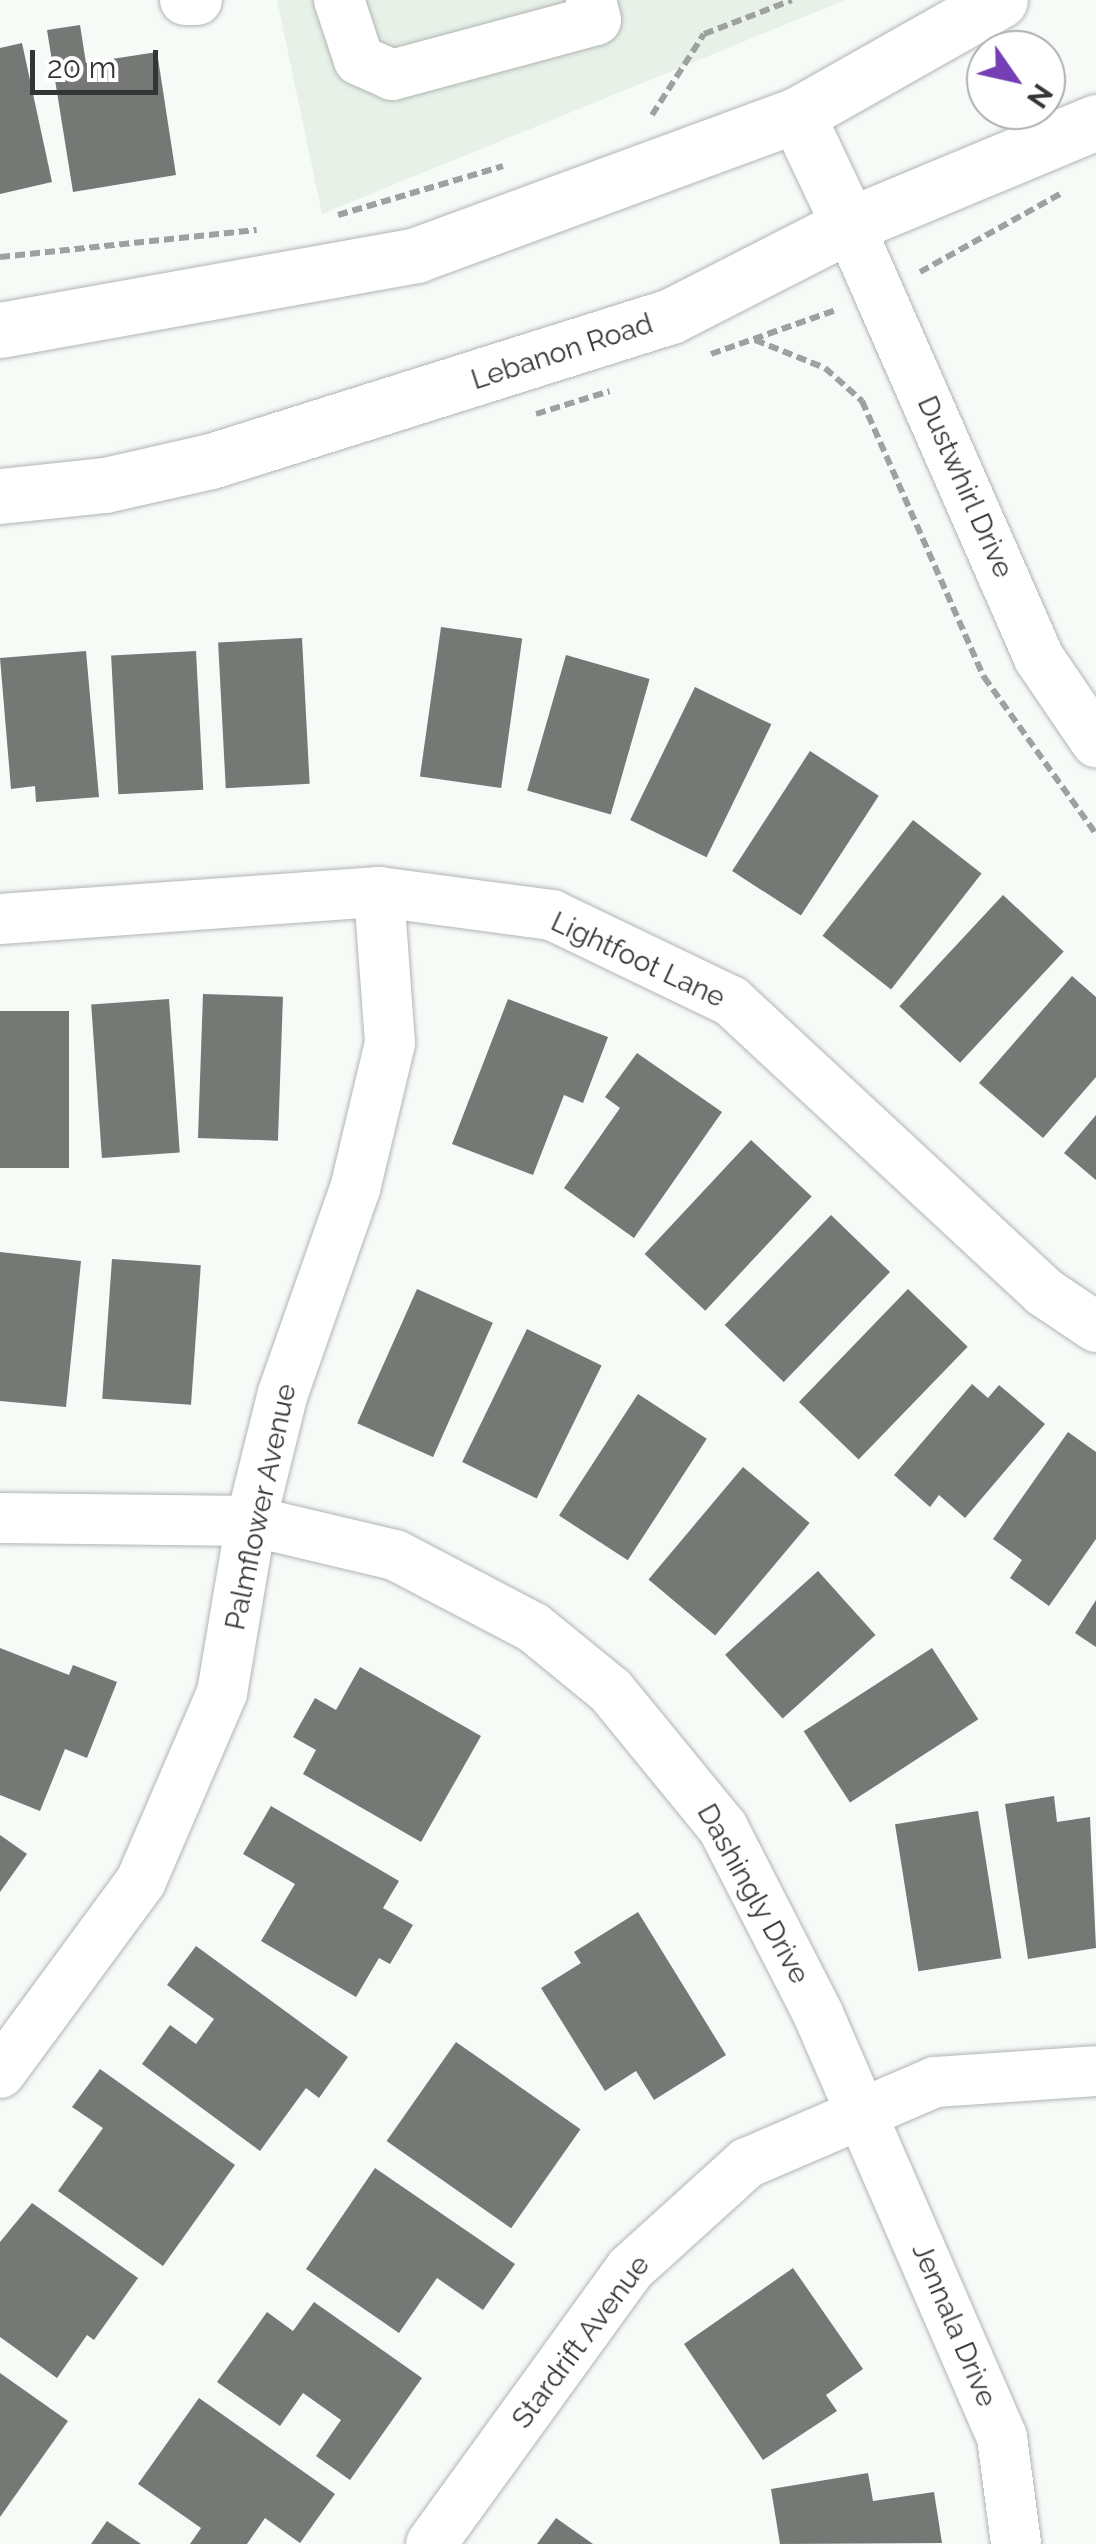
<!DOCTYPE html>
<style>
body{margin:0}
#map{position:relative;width:1096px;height:2544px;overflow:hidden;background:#f7fbf8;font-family:Raleway,sans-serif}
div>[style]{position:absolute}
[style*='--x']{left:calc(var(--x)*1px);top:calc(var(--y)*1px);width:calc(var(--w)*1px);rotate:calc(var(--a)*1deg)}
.built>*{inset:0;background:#e7f1e8}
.building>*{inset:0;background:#757875;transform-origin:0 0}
.path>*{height:6px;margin-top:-3px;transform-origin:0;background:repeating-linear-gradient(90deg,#9ea19f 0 10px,transparent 0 15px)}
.roads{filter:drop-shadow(0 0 2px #b1b5b2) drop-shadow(0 0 2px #b1b5b2)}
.minor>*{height:50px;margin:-25px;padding:0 25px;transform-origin:25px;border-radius:25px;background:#fff}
.major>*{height:55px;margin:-27.5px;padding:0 27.5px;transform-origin:27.5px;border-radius:27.5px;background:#fff}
span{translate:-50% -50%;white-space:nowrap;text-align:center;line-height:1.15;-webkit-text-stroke:10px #fff;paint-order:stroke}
.street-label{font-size:28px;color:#343635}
.north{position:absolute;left:966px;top:30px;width:100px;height:100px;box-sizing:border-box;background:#fff;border:2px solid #aeafae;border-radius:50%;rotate:124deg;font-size:28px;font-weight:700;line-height:40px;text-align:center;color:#343635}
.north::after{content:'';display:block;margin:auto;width:35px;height:45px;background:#743eb5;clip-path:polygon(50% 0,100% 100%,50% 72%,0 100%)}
.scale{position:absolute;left:30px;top:50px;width:128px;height:45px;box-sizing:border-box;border:5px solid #343635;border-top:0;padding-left:12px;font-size:30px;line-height:35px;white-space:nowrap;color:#343635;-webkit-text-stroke:8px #fff;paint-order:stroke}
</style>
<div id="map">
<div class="built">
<i style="clip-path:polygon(277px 0,845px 0,322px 214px)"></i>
</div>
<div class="building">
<i style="clip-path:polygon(80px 25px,86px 63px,157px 52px,176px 175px,73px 192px,47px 30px)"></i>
<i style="clip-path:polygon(22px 43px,52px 182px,0 194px,0 48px)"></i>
<i style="left:441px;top:627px;width:82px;height:151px;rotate:8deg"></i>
<i style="left:302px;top:638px;width:146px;height:84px;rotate:87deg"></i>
<i style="clip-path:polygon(86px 651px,99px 797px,36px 802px,35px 786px,11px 789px,0 658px)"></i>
<i style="left:196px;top:651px;width:139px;height:85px;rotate:87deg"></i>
<i style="left:566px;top:655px;width:87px;height:141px;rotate:16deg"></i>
<i style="left:695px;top:687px;width:85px;height:148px;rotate:26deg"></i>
<i style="left:810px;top:751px;width:82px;height:143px;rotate:33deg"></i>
<i style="left:913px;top:820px;width:87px;height:147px;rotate:38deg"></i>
<i style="left:1003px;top:895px;width:83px;height:152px;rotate:43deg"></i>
<i style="clip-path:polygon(1072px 976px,1096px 997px,1096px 1077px,1043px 1138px,979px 1083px)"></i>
<i style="left:203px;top:994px;width:80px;height:144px;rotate:2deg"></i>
<i style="left:169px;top:999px;width:154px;height:78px;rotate:86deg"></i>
<i style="clip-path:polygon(508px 999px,608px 1037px,583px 1103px,564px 1095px,533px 1175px,452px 1144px)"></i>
<i style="left:69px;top:1011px;width:157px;height:69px;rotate:90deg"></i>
<i style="clip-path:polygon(637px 1053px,722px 1112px,634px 1238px,564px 1188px,620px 1108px,605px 1097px)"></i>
<i style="clip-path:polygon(1096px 1115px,1096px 1180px,1064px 1153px)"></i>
<i style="left:751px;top:1140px;width:83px;height:156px;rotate:43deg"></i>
<i style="left:831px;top:1215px;width:82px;height:153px;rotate:44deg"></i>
<i style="clip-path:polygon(0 1252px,81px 1261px,66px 1407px,0 1401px)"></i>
<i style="left:112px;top:1259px;width:89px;height:140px;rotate:4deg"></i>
<i style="left:417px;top:1289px;width:83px;height:147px;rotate:24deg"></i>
<i style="left:908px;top:1289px;width:83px;height:157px;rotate:44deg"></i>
<i style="left:527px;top:1329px;width:83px;height:148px;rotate:26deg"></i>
<i style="clip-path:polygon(972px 1384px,988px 1398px,999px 1385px,1045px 1424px,965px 1518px,939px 1495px,930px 1507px,894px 1475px)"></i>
<i style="left:638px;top:1394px;width:82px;height:145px;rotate:33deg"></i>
<i style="clip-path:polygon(1068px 1432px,1096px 1452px,1096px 1539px,1049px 1606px,1010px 1578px,1022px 1560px,993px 1539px)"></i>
<i style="left:743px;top:1467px;width:87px;height:147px;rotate:40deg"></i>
<i style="left:818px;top:1571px;width:86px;height:125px;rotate:48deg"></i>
<i style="clip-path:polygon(1096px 1600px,1096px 1647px,1075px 1633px)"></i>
<i style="clip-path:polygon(0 1648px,69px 1675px,73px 1665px,117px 1682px,87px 1758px,65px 1749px,40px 1811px,0 1795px)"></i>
<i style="left:932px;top:1648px;width:85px;height:153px;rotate:57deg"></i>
<i style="clip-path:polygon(360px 1667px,481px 1736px,421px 1842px,303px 1774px,316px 1750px,293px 1737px,315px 1698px,336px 1710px)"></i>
<i style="clip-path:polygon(1054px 1796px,1057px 1822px,1090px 1817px,1096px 1948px,1028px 1959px,1005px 1804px)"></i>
<i style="clip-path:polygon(271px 1806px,399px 1881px,383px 1908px,413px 1925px,390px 1964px,379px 1958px,356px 1997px,261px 1941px,295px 1884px,243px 1854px)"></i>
<i style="left:978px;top:1811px;width:149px;height:84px;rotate:81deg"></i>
<i style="clip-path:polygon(0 1835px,27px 1854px,0 1892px)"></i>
<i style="clip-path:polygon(638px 1912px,726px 2055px,654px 2100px,636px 2071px,605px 2091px,541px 1988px,581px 1963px,574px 1952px)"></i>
<i style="clip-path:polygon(196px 1946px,348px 2057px,319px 2098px,306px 2088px,260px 2151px,142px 2064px,170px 2025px,196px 2044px,214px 2019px,167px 1985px)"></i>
<i style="left:456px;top:2042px;width:152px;height:121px;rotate:35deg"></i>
<i style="clip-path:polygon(100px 2069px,235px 2165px,163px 2266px,58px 2191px,103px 2128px,72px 2107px)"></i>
<i style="clip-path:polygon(375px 2168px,515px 2264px,483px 2310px,437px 2278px,399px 2333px,306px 2269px)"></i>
<i style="clip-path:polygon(32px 2203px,138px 2278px,94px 2340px,87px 2335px,57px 2378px,0 2337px,0 2242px)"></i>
<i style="clip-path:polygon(793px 2268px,863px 2369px,826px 2395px,837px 2411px,763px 2460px,684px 2344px)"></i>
<i style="clip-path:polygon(314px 2302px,422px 2378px,350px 2480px,316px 2456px,341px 2420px,303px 2393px,280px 2426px,217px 2382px,267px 2312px,293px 2331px)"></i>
<i style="clip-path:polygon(0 2373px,68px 2421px,0 2517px)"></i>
<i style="clip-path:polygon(199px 2398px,335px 2494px,300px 2543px,265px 2518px,247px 2544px,190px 2544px,201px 2528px,138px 2484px)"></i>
<i style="clip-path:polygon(868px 2473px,873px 2501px,934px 2492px,942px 2543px,780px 2544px,771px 2489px)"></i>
<i style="clip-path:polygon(556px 2518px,593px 2544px,537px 2544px)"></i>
<i style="clip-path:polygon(107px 2521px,141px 2544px,91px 2544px)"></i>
</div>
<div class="path">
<i style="--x:652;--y:115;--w:96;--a:-57.3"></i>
<i style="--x:704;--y:34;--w:94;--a:-21.1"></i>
<i style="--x:338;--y:215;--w:172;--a:-16.5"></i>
<i style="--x:0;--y:257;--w:258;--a:-6"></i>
<i style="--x:920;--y:272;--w:162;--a:-29.1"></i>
<i style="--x:755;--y:340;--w:75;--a:21.8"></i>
<i style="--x:825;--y:368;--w:50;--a:41.7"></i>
<i style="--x:862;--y:401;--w:302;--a:66.2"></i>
<i style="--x:984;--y:677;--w:193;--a:54.5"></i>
<i style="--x:711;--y:354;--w:133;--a:-19.4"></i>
<i style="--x:536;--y:414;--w:77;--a:-17.3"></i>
</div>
<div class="roads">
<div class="minor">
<i style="--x:185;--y:0;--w:12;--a:0"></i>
<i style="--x:339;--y:0;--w:63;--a:71.6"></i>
<i style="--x:359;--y:60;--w:36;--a:24"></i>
<i style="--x:392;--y:75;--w:211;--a:-15.1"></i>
<i style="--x:596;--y:20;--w:21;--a:-104"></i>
<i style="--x:849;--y:225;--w:473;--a:66.3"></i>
<i style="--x:1039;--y:658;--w:102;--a:55.8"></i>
<i style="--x:0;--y:919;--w:380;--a:-4.1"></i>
<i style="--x:379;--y:892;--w:175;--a:7.6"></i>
<i style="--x:552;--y:915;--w:199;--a:25.7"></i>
<i style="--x:731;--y:1001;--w:427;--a:42.9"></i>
<i style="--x:1044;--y:1292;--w:63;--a:33.9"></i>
<i style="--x:0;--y:1518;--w:251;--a:0.7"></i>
<i style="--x:251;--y:1521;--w:148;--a:13.3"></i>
<i style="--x:395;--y:1555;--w:157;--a:27.7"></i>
<i style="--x:534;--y:1628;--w:99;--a:39.3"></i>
<i style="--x:611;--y:1691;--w:177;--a:50.7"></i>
<i style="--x:723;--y:1828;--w:209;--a:62.9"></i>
<i style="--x:818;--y:2014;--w:461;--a:66.5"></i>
<i style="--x:1002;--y:2437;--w:108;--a:82.5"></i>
<i style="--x:0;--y:2073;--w:238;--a:-53.7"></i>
<i style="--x:141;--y:1881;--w:205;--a:-66.7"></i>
<i style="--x:222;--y:1693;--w:174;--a:-80.4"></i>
<i style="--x:251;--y:1521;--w:132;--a:-76"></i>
<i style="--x:283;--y:1393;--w:216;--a:-70.6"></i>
<i style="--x:355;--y:1189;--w:150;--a:-76.5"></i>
<i style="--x:390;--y:1043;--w:151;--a:-94.2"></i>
<i style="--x:431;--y:2544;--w:339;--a:-54.1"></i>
<i style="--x:630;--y:2269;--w:158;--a:-42.2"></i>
<i style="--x:747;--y:2163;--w:205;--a:-23.3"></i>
<i style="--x:935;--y:2082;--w:161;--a:-3.9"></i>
</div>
<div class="major">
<i style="--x:797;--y:115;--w:122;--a:64.7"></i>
<i style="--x:0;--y:330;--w:423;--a:-10.2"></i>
<i style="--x:416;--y:255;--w:406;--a:-20.2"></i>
<i style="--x:797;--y:115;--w:233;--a:-29.5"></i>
<i style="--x:0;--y:496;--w:106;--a:-6"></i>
<i style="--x:105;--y:485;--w:109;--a:-12.8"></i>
<i style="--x:211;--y:461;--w:482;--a:-17.5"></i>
<i style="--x:671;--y:316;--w:200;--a:-27.1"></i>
<i style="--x:849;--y:225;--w:268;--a:-22.6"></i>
</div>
</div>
<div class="street-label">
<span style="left:562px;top:352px;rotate:-18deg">Lebanon Road</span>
<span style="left:965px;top:487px;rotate:66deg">Dustwhirl Drive</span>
<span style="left:638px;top:960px;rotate:25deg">Lightfoot Lane</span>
<span style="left:261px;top:1507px;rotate:-78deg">Palmflower Avenue</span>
<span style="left:753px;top:1894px;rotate:61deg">Dashingly Drive</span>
<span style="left:954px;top:2325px;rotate:67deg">Jennala Drive</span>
<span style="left:581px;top:2342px;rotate:-53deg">Stardrift Avenue</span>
</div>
<div class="north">N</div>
<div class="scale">20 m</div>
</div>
